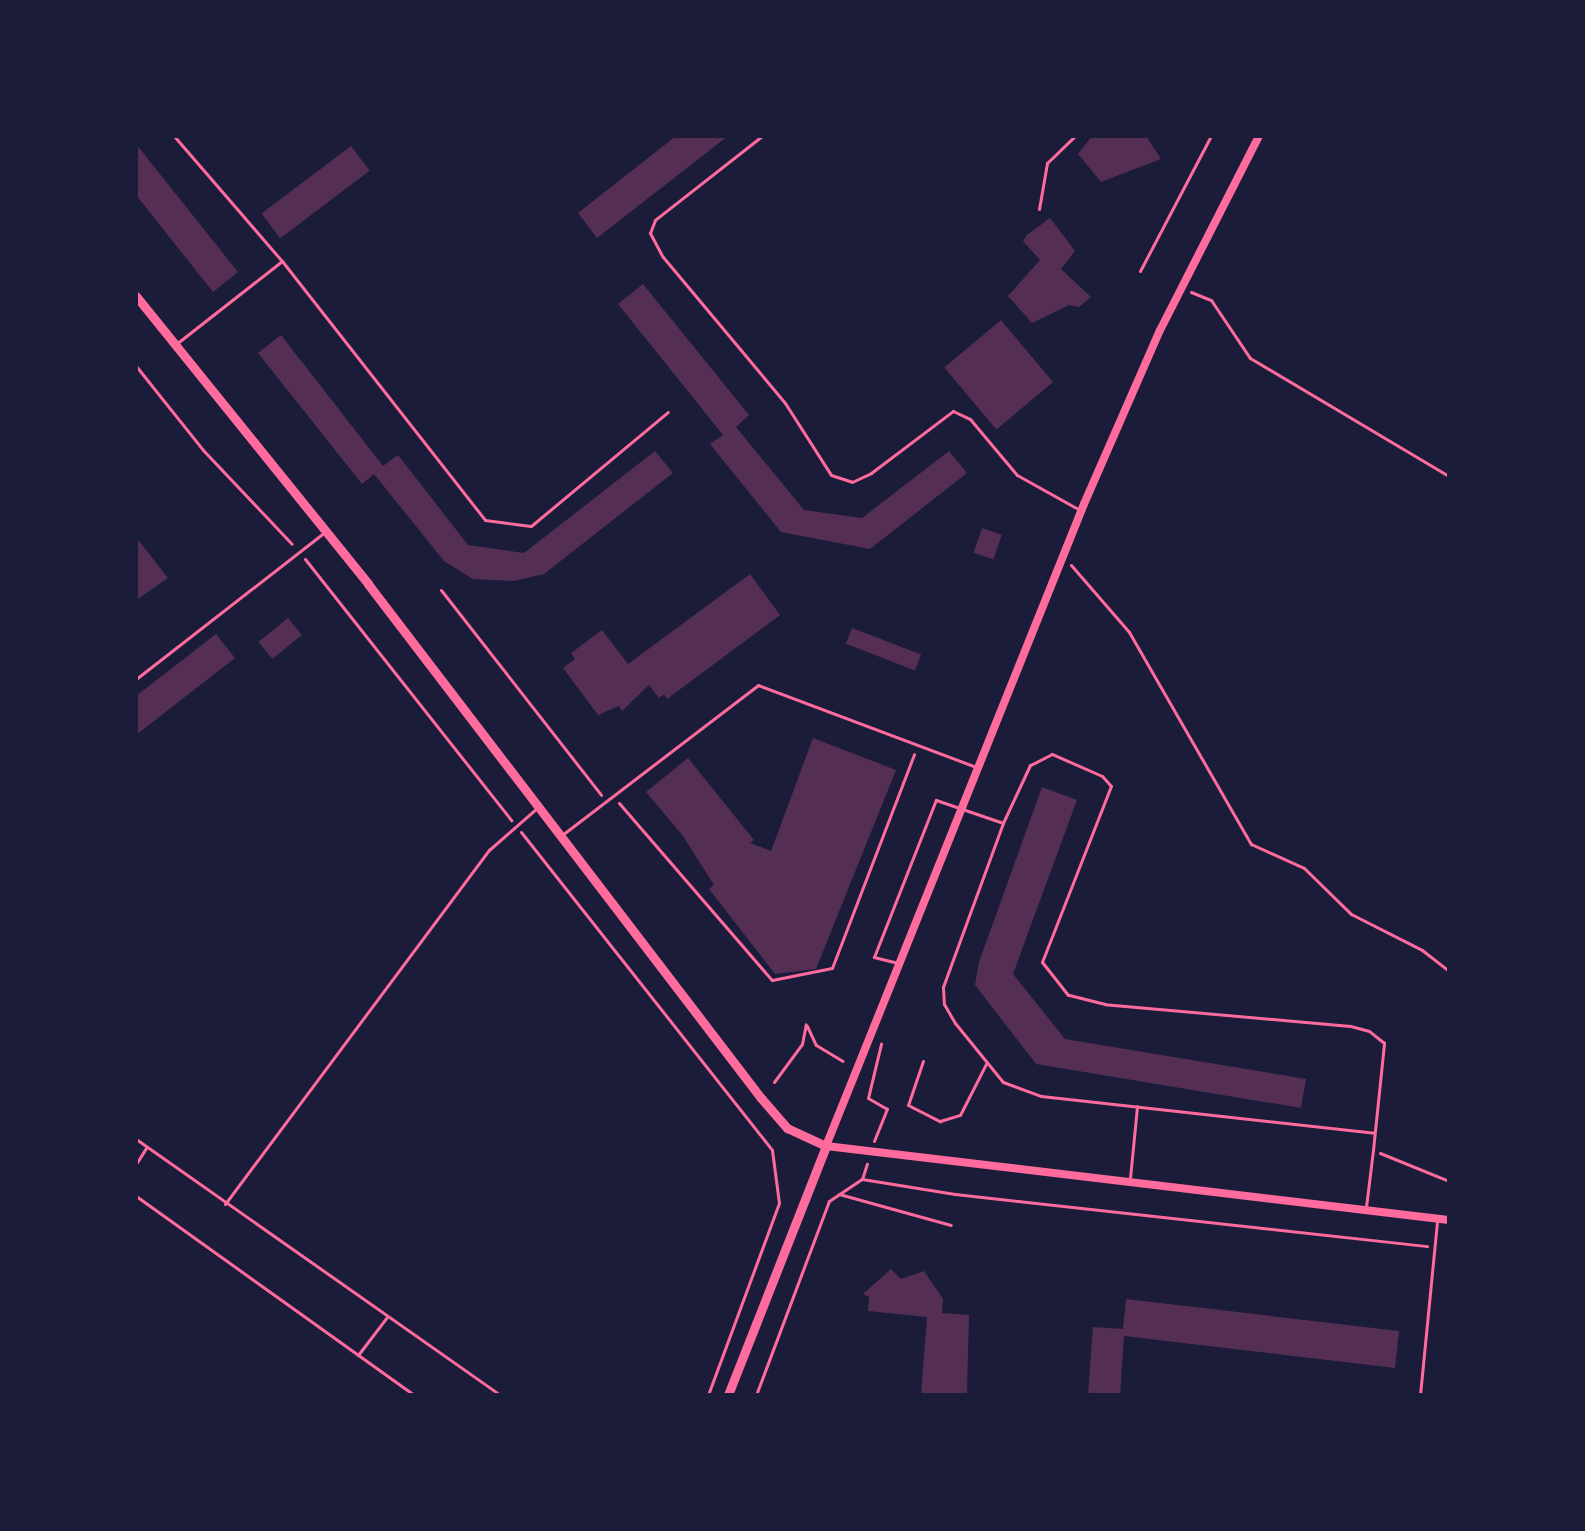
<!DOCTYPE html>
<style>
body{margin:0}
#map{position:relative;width:1585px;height:1531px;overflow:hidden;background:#1b1b3a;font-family:"Open Sans",sans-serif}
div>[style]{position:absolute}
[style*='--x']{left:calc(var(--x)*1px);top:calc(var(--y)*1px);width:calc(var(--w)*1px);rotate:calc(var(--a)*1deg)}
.building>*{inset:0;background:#542f53;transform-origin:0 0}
.path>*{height:3px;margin:-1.5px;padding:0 1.5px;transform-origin:1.5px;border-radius:1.5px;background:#ff6b9d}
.service>*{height:3px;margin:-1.5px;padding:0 1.5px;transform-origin:1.5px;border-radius:1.5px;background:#ff6b9d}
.tertiary>*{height:8px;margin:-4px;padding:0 4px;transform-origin:4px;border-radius:4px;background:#ff6b9d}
.secondary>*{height:9px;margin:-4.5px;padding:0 4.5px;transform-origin:4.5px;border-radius:4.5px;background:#ff6b9d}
span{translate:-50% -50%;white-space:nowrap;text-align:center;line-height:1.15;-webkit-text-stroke:8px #1b1b3a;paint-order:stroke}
.frame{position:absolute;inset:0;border:138px solid #1b1b3a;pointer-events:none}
</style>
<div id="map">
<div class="building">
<i style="clip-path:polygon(676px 136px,728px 136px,597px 238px,578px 213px)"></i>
<i style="clip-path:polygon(1092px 136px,1146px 136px,1161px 159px,1101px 182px,1078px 154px)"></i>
<i style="clip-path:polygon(136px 144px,238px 272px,213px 292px,136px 195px)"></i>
<i style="left:351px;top:146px;width:31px;height:112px;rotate:53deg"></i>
<i style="clip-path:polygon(1050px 218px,1075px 251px,1061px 269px,1091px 297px,1079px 307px,1069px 305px,1032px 323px,1008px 296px,1040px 260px,1023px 241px,1027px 235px)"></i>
<i style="clip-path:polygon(643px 284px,749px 415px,736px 427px,804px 510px,862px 518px,949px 451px,967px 473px,870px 549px,781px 532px,710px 444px,723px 435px,618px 304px)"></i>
<i style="left:1001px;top:320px;width:81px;height:74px;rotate:50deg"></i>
<i style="clip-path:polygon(281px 335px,383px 466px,398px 455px,468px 545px,524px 553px,655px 451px,673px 473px,544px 574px,514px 581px,473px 579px,444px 561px,374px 474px,362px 484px,258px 353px)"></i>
<i style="left:982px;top:528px;width:21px;height:26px;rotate:19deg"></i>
<i style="clip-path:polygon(136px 537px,168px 578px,136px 600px)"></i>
<i style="clip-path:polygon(750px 574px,780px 615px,667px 699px,664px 694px,659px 698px,649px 685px,622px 711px,619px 706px,598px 715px,563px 668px,575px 659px,571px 653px,602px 630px,628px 664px)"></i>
<i style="left:288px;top:618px;width:22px;height:38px;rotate:51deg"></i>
<i style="left:852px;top:628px;width:74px;height:17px;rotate:21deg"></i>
<i style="clip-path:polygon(216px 634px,235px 658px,136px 735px,136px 696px)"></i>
<i style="clip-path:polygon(813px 738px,896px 770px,816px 969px,775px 974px,709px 889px,714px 885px,683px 836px,646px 792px,688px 758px,754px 840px,750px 843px,771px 851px)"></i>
<i style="clip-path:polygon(1042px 787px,1077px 800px,1013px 974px,1065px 1039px,1306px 1079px,1301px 1108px,1036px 1064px,975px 985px,979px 962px)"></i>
<i style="clip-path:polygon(891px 1269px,901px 1279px,924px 1271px,943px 1299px,942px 1313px,969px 1315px,967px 1393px,921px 1395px,927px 1317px,868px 1311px,869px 1297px,863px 1294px)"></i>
<i style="clip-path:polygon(1126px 1299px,1399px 1331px,1395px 1368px,1124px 1336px,1120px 1395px,1088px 1395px,1093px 1327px,1123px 1329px)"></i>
</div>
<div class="path">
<i style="--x:1191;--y:292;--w:22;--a:22"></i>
<i style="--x:1211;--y:300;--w:70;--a:56.1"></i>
<i style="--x:1250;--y:358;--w:231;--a:30.7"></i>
<i style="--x:136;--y:366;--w:107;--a:51.4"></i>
<i style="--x:203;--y:450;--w:129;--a:46.6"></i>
<i style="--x:305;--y:559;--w:333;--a:51.7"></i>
<i style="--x:1071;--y:565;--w:89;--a:49.1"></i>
<i style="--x:1129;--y:632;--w:245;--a:60.1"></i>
<i style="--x:1251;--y:844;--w:58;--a:24.4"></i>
<i style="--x:1304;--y:868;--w:66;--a:44.4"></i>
<i style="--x:1351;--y:914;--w:80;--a:26.9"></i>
<i style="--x:1422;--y:950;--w:34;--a:38"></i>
<i style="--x:441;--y:590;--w:260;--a:52"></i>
<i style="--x:619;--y:803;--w:234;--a:49.2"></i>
<i style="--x:772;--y:980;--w:61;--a:-11.3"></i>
<i style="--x:832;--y:968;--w:229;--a:-69"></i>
<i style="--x:521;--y:832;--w:405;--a:51.7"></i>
<i style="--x:772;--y:1150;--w:53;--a:82.5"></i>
<i style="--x:779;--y:1203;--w:205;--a:110.3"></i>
<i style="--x:807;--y:1026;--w:21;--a:65"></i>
<i style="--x:816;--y:1045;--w:31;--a:31"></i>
<i style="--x:774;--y:1082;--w:47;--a:-53.6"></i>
<i style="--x:802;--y:1044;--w:20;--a:-79"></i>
<i style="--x:874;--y:1141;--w:35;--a:-68"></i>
<i style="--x:887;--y:1109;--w:22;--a:-150"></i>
<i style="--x:868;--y:1098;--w:56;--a:-76.5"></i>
<i style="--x:1380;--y:1153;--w:74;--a:22.1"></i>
<i style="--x:862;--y:1179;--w:16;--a:-72"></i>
<i style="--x:839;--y:1194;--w:116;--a:15.5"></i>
<i style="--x:756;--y:1395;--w:207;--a:-69.4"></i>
<i style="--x:829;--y:1201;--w:40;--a:-34"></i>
<i style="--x:862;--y:1179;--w:94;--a:9.2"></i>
<i style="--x:955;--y:1194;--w:475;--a:6.3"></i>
</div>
<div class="service">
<i style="--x:174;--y:136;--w:165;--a:49.2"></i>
<i style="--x:282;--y:261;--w:135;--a:141.9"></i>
<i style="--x:762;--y:136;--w:136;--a:141.9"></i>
<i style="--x:655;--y:220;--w:14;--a:111"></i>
<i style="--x:650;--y:233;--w:27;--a:62"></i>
<i style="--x:663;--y:257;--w:190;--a:50.1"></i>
<i style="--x:785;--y:403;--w:85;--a:57.4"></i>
<i style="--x:831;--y:475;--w:22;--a:18"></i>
<i style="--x:852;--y:482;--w:21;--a:-25"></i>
<i style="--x:871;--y:473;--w:103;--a:-37.1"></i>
<i style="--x:953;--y:411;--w:19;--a:25"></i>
<i style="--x:970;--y:419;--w:73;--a:50"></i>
<i style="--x:1017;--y:475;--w:72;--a:29.1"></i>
<i style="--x:1039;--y:209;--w:47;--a:-80.1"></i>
<i style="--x:1047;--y:163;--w:39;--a:-44"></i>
<i style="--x:282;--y:261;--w:329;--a:51.9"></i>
<i style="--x:485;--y:520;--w:46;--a:7.4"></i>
<i style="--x:531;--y:526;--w:178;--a:-39.8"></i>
<i style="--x:1140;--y:271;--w:153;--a:-62.3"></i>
<i style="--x:136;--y:679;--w:236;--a:-37.9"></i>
<i style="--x:562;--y:835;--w:247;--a:-37.4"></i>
<i style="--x:758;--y:685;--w:233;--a:20.6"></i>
<i style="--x:898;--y:963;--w:25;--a:-166"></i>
<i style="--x:874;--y:957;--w:169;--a:-68.5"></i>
<i style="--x:936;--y:800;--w:71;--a:18.9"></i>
<i style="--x:923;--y:1061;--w:46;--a:108.8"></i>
<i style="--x:908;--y:1105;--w:36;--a:27"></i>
<i style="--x:940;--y:1121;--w:21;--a:-17"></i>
<i style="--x:960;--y:1115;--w:59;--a:-63"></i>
<i style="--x:136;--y:1139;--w:445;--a:35.1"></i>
<i style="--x:136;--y:1164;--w:19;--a:-58"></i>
<i style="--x:1130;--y:1178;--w:72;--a:-84.4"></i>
<i style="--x:136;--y:1196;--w:342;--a:35.6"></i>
<i style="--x:225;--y:1204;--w:442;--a:-53.3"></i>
<i style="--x:489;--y:850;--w:64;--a:-41.2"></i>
<i style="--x:1366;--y:1207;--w:57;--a:-83"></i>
<i style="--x:1373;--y:1150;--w:108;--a:-84.1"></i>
<i style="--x:1384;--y:1043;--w:19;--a:-141"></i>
<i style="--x:1369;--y:1031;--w:20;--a:-165"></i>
<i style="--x:1350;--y:1026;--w:246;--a:-174.9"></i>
<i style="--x:1105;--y:1004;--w:38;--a:-166"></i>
<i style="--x:1068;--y:995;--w:42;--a:-128.2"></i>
<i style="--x:1042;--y:962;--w:189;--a:-68.6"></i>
<i style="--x:1111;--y:786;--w:13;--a:-132"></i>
<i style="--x:1102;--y:776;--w:55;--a:-156.3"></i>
<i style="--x:1052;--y:754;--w:25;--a:153"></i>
<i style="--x:1030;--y:765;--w:64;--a:115"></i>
<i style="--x:1003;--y:823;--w:175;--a:110.1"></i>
<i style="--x:943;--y:987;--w:17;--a:87"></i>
<i style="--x:944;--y:1004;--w:22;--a:60"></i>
<i style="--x:955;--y:1023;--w:76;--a:50.9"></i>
<i style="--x:1003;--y:1082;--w:40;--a:20.2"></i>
<i style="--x:1041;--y:1096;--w:335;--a:6.3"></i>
<i style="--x:358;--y:1355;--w:48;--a:-52.7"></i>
<i style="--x:1420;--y:1395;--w:174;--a:-84.4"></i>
</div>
<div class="tertiary">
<i style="--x:1259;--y:136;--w:218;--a:117"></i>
<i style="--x:1160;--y:330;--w:190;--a:113.6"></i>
<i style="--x:1084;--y:504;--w:692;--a:111.89"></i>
<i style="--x:826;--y:1146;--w:627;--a:6.77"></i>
</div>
<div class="secondary">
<i style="--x:136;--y:296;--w:370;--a:51.1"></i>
<i style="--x:368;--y:584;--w:647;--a:52.6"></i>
<i style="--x:761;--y:1098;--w:40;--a:49"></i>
<i style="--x:787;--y:1128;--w:43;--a:24.8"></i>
<i style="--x:826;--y:1146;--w:268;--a:111.5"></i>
</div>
<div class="frame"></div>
</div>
